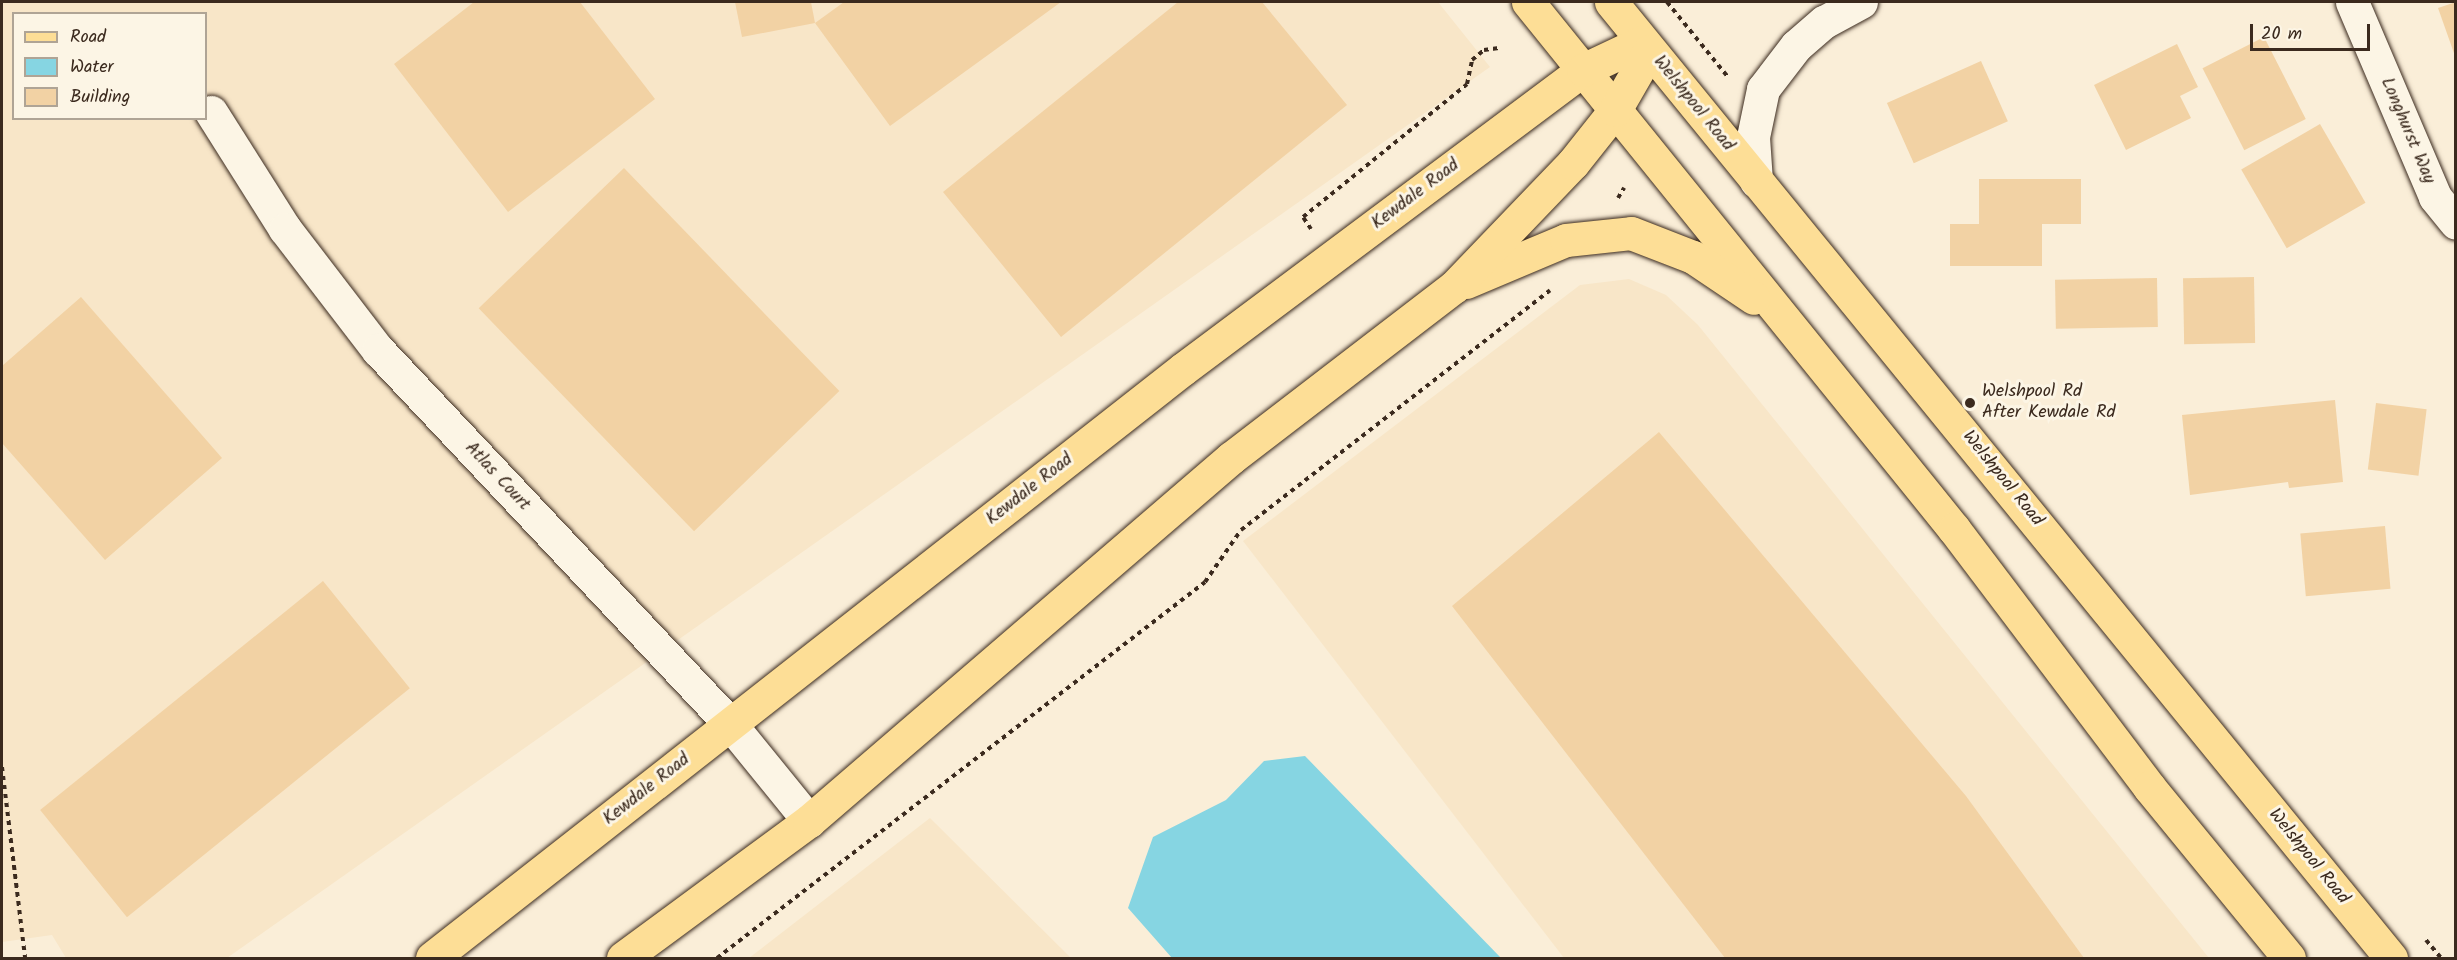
<!DOCTYPE html>
<style>
body{margin:0}
#map{position:relative;width:2457px;height:960px;overflow:hidden;background:#faeed8;font-family:Kalam,sans-serif}
div>[style]{position:absolute}
[style*='--x']{left:calc(var(--x)*1px);top:calc(var(--y)*1px);width:calc(var(--w)*1px);rotate:calc(var(--a)*1deg)}
.built>*{inset:0;background:#f8e6c8}
.water>*{inset:0;background:#86d5e2}
.building>*{inset:0;background:#f2d2a4;transform-origin:0 0}
.path>*{height:4px;margin-top:-2px;transform-origin:0;background:repeating-linear-gradient(90deg,#3b2a1e 0 4.5px,transparent 0 9px)}
.roads{filter:drop-shadow(0 0 2px #3b2a1e) drop-shadow(0 0 2px #3b2a1e)}
.minor>*{height:33px;margin:-16.5px;padding:0 16.5px;transform-origin:16.5px;border-radius:16.5px;background:#fcf5e5}
.tertiary>*{height:33px;margin:-16.5px;padding:0 16.5px;transform-origin:16.5px;border-radius:16.5px;background:#fcf5e5}
.primary>*{height:33px;margin:-16.5px;padding:0 16.5px;transform-origin:16.5px;border-radius:16.5px;background:#fdde96}
.dots>*{width:16px;height:16px;translate:-50% -50%;box-sizing:border-box;border:3px solid #fcf5e5;border-radius:50%}
span{translate:-50% -50%;white-space:nowrap;text-align:center;line-height:1.15;-webkit-text-stroke:6px #fcf5e5;paint-order:stroke}
.street-label{font-size:18px;color:#3b2a1e}
.poi-label{font-size:18px;color:#3b2a1e}
.left{translate:0 -50%;text-align:left}
.frame{position:absolute;inset:0;border:3px solid #3b2a1e;pointer-events:none}
.legend{position:absolute;left:12px;top:12px;width:195px;height:108px;box-sizing:border-box;background:#fcf5e5;border:2px solid #afa495;margin:0;padding:8px 10px;list-style:none;font-size:18px;color:#3b2a1e}
.legend li{display:flex;align-items:center;gap:12px;height:30px}
.legend b{width:30px;border:2px solid #afa495}
.scale{position:absolute;left:2250px;top:24px;width:120px;height:27px;box-sizing:border-box;border:3px solid #3b2a1e;border-top:0;padding-left:8px;font-size:18px;line-height:21px;white-space:nowrap;color:#3b2a1e;-webkit-text-stroke:4px #fcf5e5;paint-order:stroke}
</style>
<div id="map">
<div class="built">
<i style="clip-path:polygon(evenodd,2px 2px,1438px 2px,1490px 67px,227px 958px,66px 958px,52px 935px,2px 942px,2px 2px,14px 14px,206px 14px,206px 118px,14px 118px,14px 14px)"></i>
<i style="clip-path:polygon(1629px 279px,1666px 295px,1698px 325px,2209px 958px,1564px 958px,1243px 541px,1580px 285px)"></i>
<i style="clip-path:polygon(930px 818px,1071px 958px,749px 958px)"></i>
</div>
<div class="water">
<i style="clip-path:polygon(1305px 756px,1501px 958px,1172px 958px,1128px 908px,1153px 837px,1226px 800px,1264px 761px)"></i>
</div>
<div class="building">
<i style="clip-path:polygon(474px 2px,580px 2px,655px 99px,508px 212px,394px 64px)"></i>
<i style="clip-path:polygon(735px 2px,811px 2px,815px 23px,742px 37px)"></i>
<i style="clip-path:polygon(844px 2px,1061px 2px,890px 126px,815px 23px)"></i>
<i style="clip-path:polygon(1178px 2px,1262px 2px,1347px 105px,1061px 337px,943px 192px)"></i>
<i style="clip-path:polygon(2456px 2px,2456px 56px,2455px 56px,2438px 8px)"></i>
<i style="left:2264px;top:37px;width:92px;height:69px;rotate:63deg"></i>
<i style="clip-path:polygon(2177px 44px,2198px 87px,2180px 96px,2191px 118px,2126px 150px,2094px 85px)"></i>
<i style="left:1981px;top:61px;width:66px;height:103px;rotate:66deg"></i>
<i style="left:2320px;top:124px;width:91px;height:91px;rotate:60deg"></i>
<i style="left:624px;top:168px;width:310px;height:202px;rotate:46deg"></i>
<i style="clip-path:polygon(1979px 179px,2081px 179px,2081px 224px,2042px 224px,2042px 266px,1950px 266px,1950px 224px,1979px 224px)"></i>
<i style="left:2254px;top:277px;width:66px;height:71px;rotate:89deg"></i>
<i style="left:2157px;top:278px;width:49px;height:102px;rotate:89deg"></i>
<i style="clip-path:polygon(81px 297px,222px 458px,105px 560px,2px 443px,2px 366px)"></i>
<i style="clip-path:polygon(2335px 400px,2343px 482px,2289px 488px,2288px 482px,2190px 495px,2182px 415px)"></i>
<i style="left:2376px;top:403px;width:51px;height:67px;rotate:7deg"></i>
<i style="clip-path:polygon(1659px 432px,1966px 796px,2084px 958px,1725px 958px,1452px 606px)"></i>
<i style="left:2385px;top:526px;width:63px;height:85px;rotate:85deg"></i>
<i style="left:323px;top:581px;width:138px;height:364px;rotate:51deg"></i>
</div>
<div class="path">
<i style="--x:1667;--y:2;--w:97;--a:50.9"></i>
<i style="--x:1618;--y:198;--w:12;--a:-59"></i>
<i style="--x:1311;--y:229;--w:14;--a:-124"></i>
<i style="--x:1303;--y:217;--w:211;--a:-39"></i>
<i style="--x:1467;--y:84;--w:25;--a:-78"></i>
<i style="--x:1472;--y:60;--w:16;--a:-40"></i>
<i style="--x:1484;--y:50;--w:15;--a:-8"></i>
<i style="--x:2;--y:767;--w:192;--a:83.1"></i>
<i style="--x:2426;--y:940;--w:23;--a:50"></i>
<i style="--x:717;--y:958;--w:616;--a:-37.61"></i>
<i style="--x:1205;--y:582;--w:63;--a:-55.3"></i>
<i style="--x:1241;--y:530;--w:391;--a:-37.8"></i>
</div>
<div class="roads">
<div class="minor">
<i style="--x:2352;--y:2;--w:212;--a:66.9"></i>
<i style="--x:2435;--y:197;--w:33;--a:51"></i>
<i style="--x:211;--y:112;--w:138;--a:57.7"></i>
<i style="--x:285;--y:229;--w:153;--a:52.5"></i>
<i style="--x:378;--y:350;--w:515;--a:46.73"></i>
<i style="--x:731;--y:725;--w:124;--a:50.9"></i>
</div>
<div class="tertiary">
<i style="--x:1756;--y:181;--w:44;--a:-93.9"></i>
<i style="--x:1753;--y:137;--w:49;--a:-78.2"></i>
<i style="--x:1763;--y:89;--w:54;--a:-52.5"></i>
<i style="--x:1796;--y:46;--w:37;--a:-41"></i>
<i style="--x:1824;--y:22;--w:42;--a:-28.4"></i>
</div>
<div class="primary">
<i style="--x:1528;--y:2;--w:678;--a:51.05"></i>
<i style="--x:1954;--y:529;--w:323;--a:52.9"></i>
<i style="--x:2149;--y:787;--w:221;--a:50.7"></i>
<i style="--x:1611;--y:2;--w:1234;--a:50.79"></i>
<i style="--x:1466;--y:282;--w:108;--a:-22.8"></i>
<i style="--x:1566;--y:240;--w:65;--a:-6.1"></i>
<i style="--x:1631;--y:233;--w:66;--a:21.2"></i>
<i style="--x:1693;--y:257;--w:73;--a:33.9"></i>
<i style="--x:432;--y:958;--w:954;--a:-38.11"></i>
<i style="--x:1183;--y:369;--w:499;--a:-36.8"></i>
<i style="--x:1583;--y:70;--w:65;--a:-25.4"></i>
<i style="--x:623;--y:958;--w:231;--a:-36.4"></i>
<i style="--x:809;--y:821;--w:557;--a:-40.7"></i>
<i style="--x:1231;--y:458;--w:281;--a:-37.5"></i>
<i style="--x:1454;--y:287;--w:172;--a:-46.2"></i>
<i style="--x:1573;--y:163;--w:68;--a:-51.6"></i>
<i style="--x:1615;--y:110;--w:68;--a:-60"></i>
</div>
</div>
<div class="dots">
<i style="left:1970px;top:403px;background:#3b2a1e"></i>
</div>
<div class="street-label">
<span style="left:1693px;top:104px;rotate:51deg">Welshpool Road</span>
<span style="left:2407px;top:131px;rotate:67deg">Longhurst Way</span>
<span style="left:1416px;top:195px;rotate:-37deg">Kewdale Road</span>
<span style="left:497px;top:477px;rotate:47deg">Atlas Court</span>
<span style="left:2002px;top:479px;rotate:51deg">Welshpool Road</span>
<span style="left:1030px;top:490px;rotate:-38deg">Kewdale Road</span>
<span style="left:647px;top:790px;rotate:-38deg">Kewdale Road</span>
<span style="left:2308px;top:857px;rotate:51deg">Welshpool Road</span>
</div>
<div class="poi-label">
<span class="left" style="left:1982px;top:403px">Welshpool Rd<br>After Kewdale Rd</span>
</div>
<div class="frame"></div>
<ul class="legend">
<li><b style="height:8px;background:#fdde96"></b>Road</li>
<li><b style="height:16px;background:#86d5e2"></b>Water</li>
<li><b style="height:16px;background:#f2d2a4"></b>Building</li>
</ul>
<div class="scale">20 m</div>
</div>
